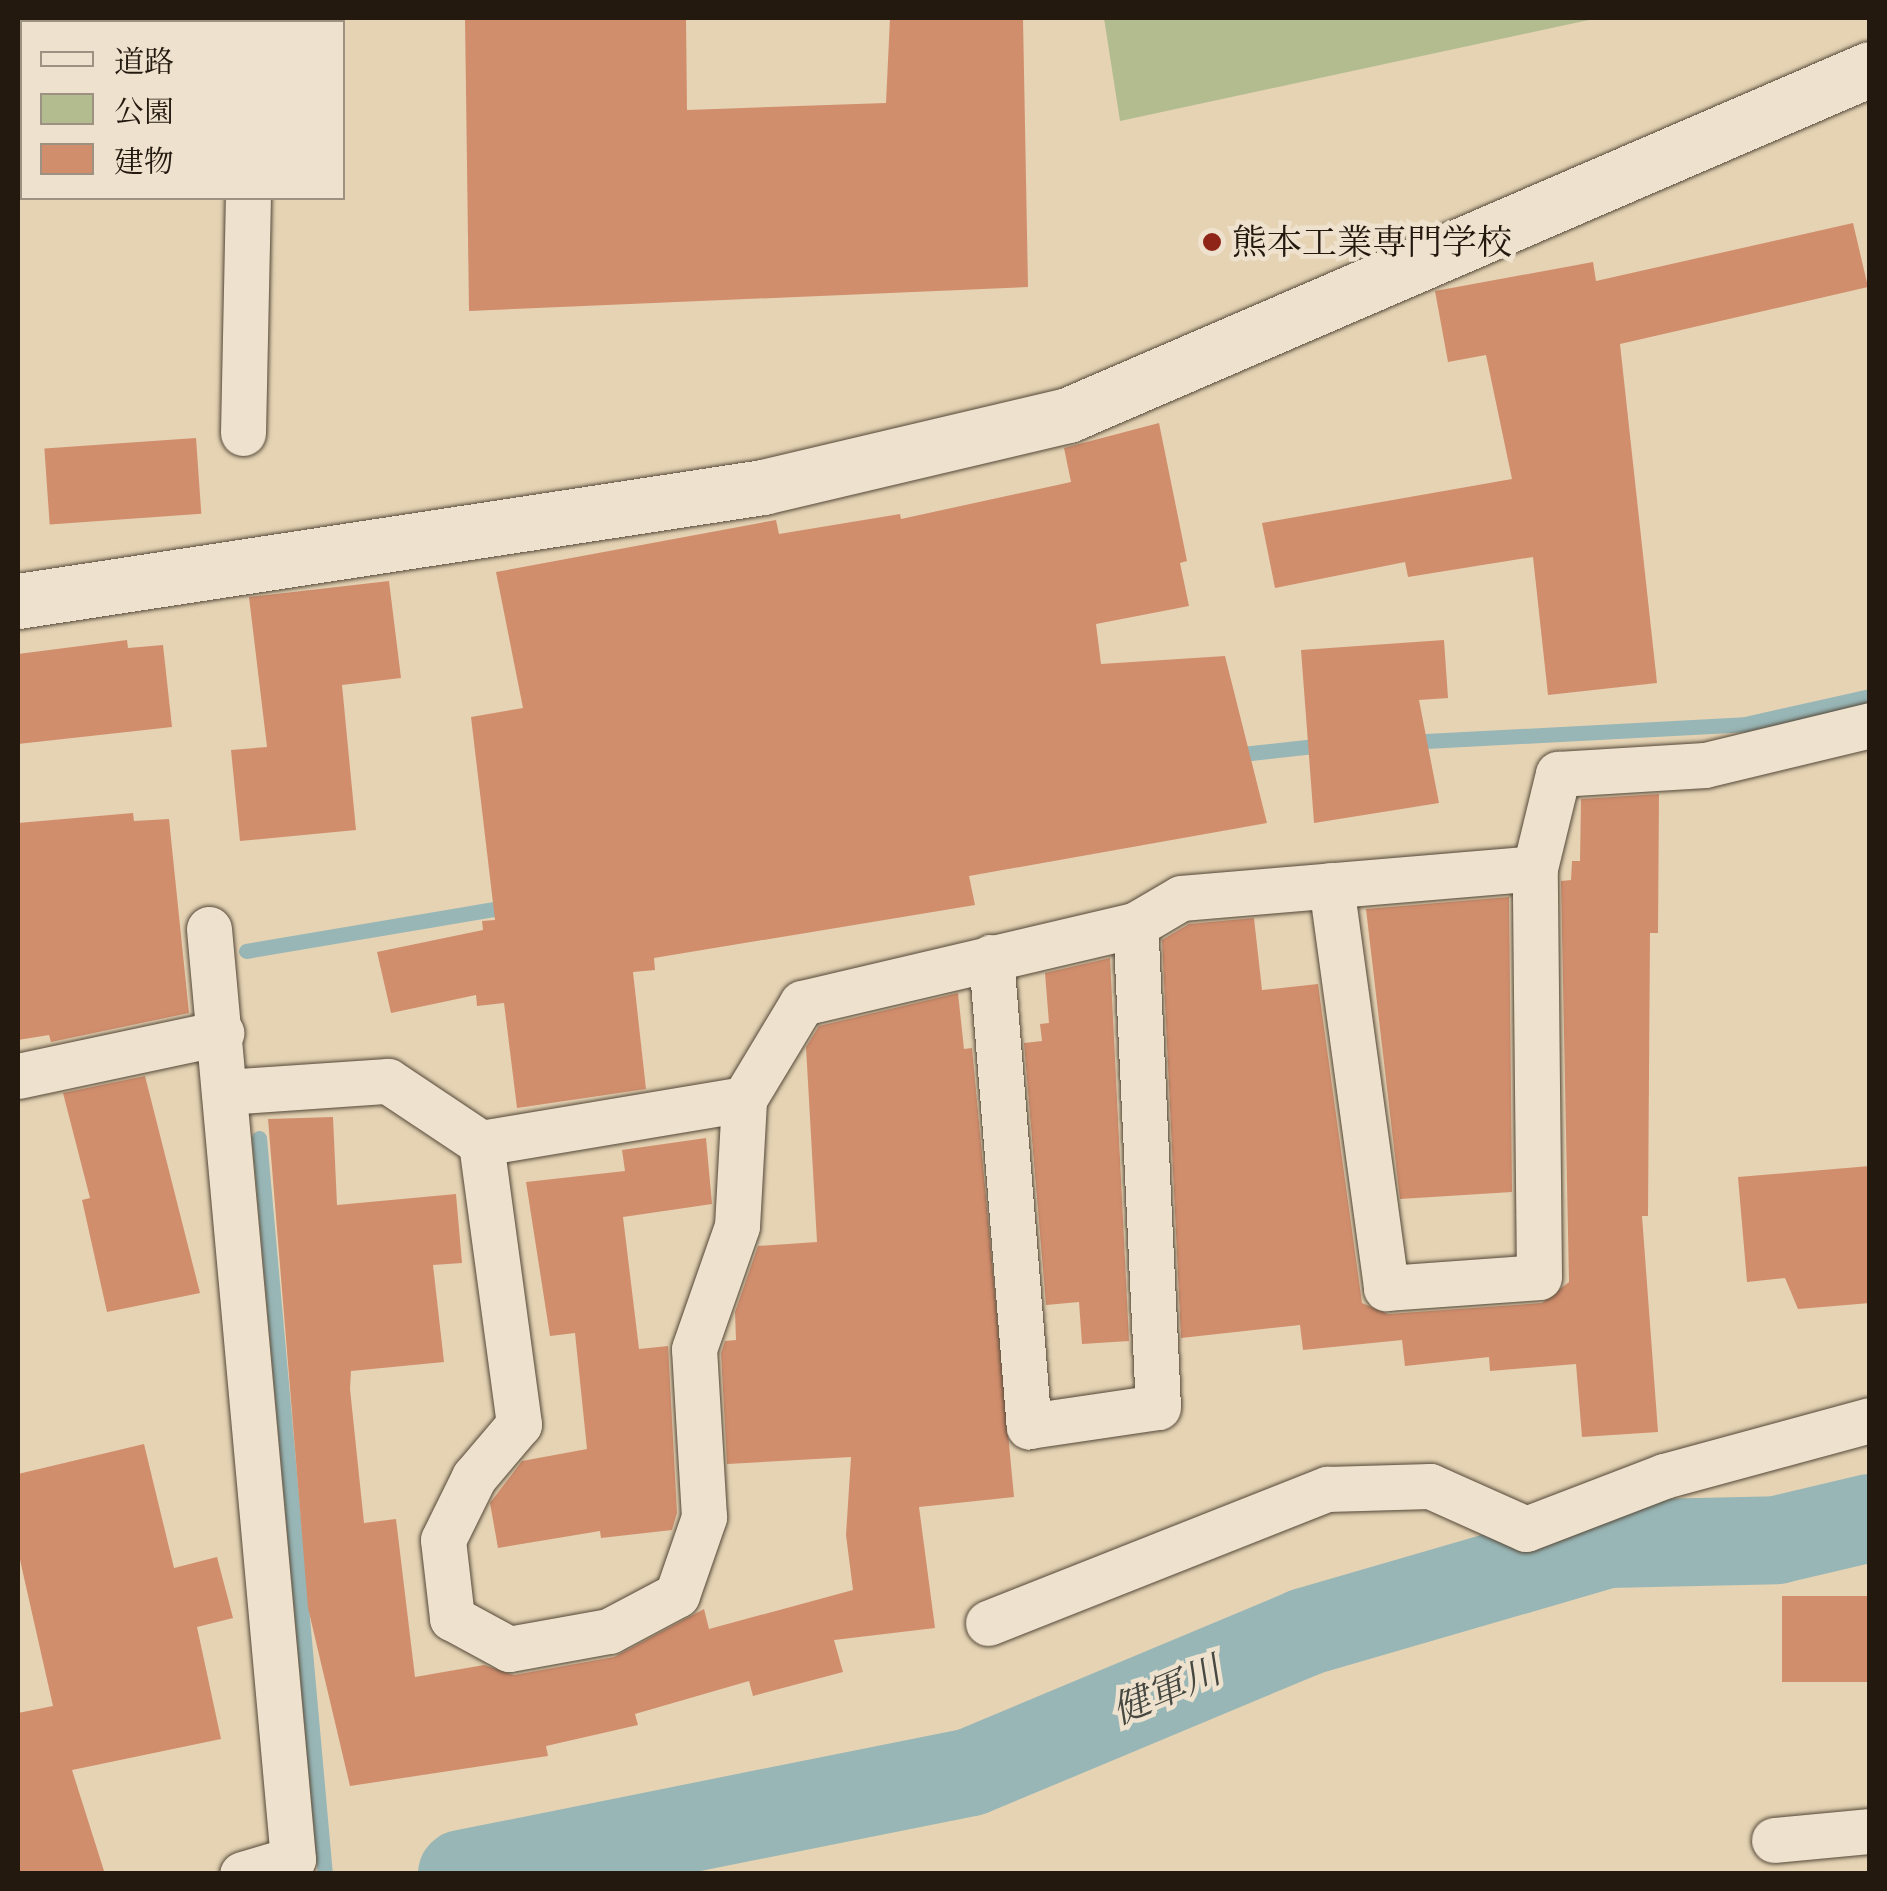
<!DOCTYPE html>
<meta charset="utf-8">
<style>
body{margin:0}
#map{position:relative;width:1887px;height:1891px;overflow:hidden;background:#e5d3b4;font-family:"EB Garamond","Noto Serif JP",serif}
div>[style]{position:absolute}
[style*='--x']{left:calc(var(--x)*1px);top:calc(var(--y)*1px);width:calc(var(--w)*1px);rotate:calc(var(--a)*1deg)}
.green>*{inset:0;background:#b3bc8e}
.stream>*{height:15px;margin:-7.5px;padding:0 7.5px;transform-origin:7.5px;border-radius:7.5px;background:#98b6b6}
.river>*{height:88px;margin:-44px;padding:0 44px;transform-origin:44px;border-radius:44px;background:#98b6b6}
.building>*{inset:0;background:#d18e6d;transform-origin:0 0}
.roads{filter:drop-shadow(0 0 2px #544838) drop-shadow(0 0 2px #544838)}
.minor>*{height:45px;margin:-22.5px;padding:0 22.5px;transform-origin:22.5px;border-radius:22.5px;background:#eee2ce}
.tertiary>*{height:55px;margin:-27.5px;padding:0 27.5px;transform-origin:27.5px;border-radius:27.5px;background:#eee2ce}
.dots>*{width:28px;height:28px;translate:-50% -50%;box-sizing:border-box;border:5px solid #eee2ce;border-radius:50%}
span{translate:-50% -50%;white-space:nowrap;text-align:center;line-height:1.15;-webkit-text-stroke:9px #eee2ce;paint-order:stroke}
.poi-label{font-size:35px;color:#23190f}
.left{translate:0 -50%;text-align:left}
.water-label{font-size:38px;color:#464841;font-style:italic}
.frame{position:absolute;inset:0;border:20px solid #23190f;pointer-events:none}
.legend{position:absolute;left:20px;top:20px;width:325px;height:180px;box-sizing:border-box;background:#eee2ce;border:2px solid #9d9282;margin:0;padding:12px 18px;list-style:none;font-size:30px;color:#23190f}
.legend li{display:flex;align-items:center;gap:20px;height:50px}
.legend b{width:50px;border:2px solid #9d9282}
</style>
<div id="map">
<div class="green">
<i style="clip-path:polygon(1104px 18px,1598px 18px,1120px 121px)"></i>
</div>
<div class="stream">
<i style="--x:1407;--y:742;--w:338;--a:-3"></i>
<i style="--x:1745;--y:724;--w:128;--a:-12.6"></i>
<i style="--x:1233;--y:755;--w:92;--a:-6.3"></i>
<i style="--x:246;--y:951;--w:269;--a:-9.6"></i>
<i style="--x:259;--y:1138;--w:739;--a:84.88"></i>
</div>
<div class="river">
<i style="--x:462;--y:1874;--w:519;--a:-11.33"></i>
<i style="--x:971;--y:1772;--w:362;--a:-22.7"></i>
<i style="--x:1305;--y:1632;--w:315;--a:-16.2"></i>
<i style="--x:1607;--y:1544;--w:170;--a:-1.3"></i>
<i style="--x:1777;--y:1540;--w:96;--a:-13.3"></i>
</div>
<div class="building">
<i style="clip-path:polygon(465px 18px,686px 18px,687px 110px,886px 103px,890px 18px,1023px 18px,1028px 287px,469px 311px)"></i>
<i style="clip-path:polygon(1853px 223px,1868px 287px,1620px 344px,1657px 683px,1548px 695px,1533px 557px,1408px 577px,1405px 562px,1275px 588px,1262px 523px,1512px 479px,1486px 355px,1448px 362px,1435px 291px,1593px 262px,1596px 281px)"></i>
<i style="clip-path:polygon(1159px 423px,1187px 561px,1180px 563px,1189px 606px,1096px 624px,1101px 664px,1225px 656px,1267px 823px,969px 876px,975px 905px,654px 958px,655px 970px,633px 972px,646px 1089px,517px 1108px,504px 1003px,477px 1006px,476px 995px,391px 1013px,377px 952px,483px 930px,482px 921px,495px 920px,471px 717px,523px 708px,496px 572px,776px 520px,779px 534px,900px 514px,901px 519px,1071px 482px,1064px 448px)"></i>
<i style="left:196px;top:438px;width:76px;height:152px;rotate:86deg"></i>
<i style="clip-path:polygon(389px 581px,401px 678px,342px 685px,356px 830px,240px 841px,231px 750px,267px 747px,249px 597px)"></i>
<i style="clip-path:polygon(127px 640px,128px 648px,163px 645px,172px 727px,18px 744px,18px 654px)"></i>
<i style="clip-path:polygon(1444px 640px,1448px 698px,1419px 700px,1439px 803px,1314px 823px,1301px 650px)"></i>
<i style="clip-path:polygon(1659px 794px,1658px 933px,1650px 933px,1648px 1216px,1642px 1216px,1658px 1432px,1582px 1437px,1576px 1364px,1490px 1371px,1489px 1357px,1405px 1366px,1402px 1340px,1303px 1350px,1300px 1325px,1181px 1338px,1162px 940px,1189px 924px,1254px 918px,1262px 990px,1318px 984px,1362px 1303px,1388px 1314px,1542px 1303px,1569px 1282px,1561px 881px,1571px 880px,1572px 861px,1580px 861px,1581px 799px)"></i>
<i style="clip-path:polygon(133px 813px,134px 821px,169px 819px,189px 1013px,51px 1042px,49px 1035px,18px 1040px,18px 823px)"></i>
<i style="clip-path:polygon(1509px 897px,1512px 1192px,1400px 1199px,1366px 909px)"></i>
<i style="clip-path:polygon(1110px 958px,1129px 1341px,1082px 1344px,1079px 1302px,1046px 1305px,1024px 1043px,1042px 1041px,1040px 1024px,1049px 1023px,1045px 973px)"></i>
<i style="clip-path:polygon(958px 993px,964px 1049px,972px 1048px,1014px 1497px,919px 1507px,935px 1628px,834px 1640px,843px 1672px,753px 1696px,749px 1681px,635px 1714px,638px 1725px,546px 1746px,548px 1756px,350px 1786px,308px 1608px,268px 1119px,333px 1117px,337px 1205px,456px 1194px,462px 1263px,433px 1265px,444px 1362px,351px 1371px,350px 1389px,364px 1523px,396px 1519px,415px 1677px,484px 1665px,514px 1675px,614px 1657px,704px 1609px,709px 1629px,853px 1590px,846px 1535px,851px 1457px,727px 1464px,721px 1353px,725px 1341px,736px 1340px,735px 1312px,758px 1246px,817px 1242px,806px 1047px,819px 1026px)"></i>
<i style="clip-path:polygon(145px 1076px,200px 1293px,107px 1312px,82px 1200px,90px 1198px,63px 1093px)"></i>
<i style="clip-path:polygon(706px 1138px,712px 1204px,623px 1217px,639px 1349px,668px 1346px,677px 1513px,672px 1530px,601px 1538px,600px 1531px,498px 1548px,490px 1503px,522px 1461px,587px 1449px,575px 1333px,550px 1336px,526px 1182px,625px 1171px,622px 1150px)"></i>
<i style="clip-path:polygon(1870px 1166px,1870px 1303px,1798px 1309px,1785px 1278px,1747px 1282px,1738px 1177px)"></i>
<i style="clip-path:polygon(144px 1444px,174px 1568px,217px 1557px,233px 1618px,197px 1627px,221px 1739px,72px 1770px,105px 1874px,18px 1874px,18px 1713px,53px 1706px,18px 1551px,18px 1474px)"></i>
<i style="left:1870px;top:1596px;width:86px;height:88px;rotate:90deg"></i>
</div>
<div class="roads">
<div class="minor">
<i style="--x:257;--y:22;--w:4;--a:-90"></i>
<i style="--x:243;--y:433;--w:235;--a:-88.8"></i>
<i style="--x:1331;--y:885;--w:407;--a:82.2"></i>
<i style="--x:1386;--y:1288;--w:153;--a:-4.1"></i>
<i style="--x:1539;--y:1277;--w:409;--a:-90.6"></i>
<i style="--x:209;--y:929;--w:934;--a:84.84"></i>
<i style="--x:293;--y:1859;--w:53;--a:163.6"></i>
<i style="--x:991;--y:957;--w:471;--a:85.4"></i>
<i style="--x:1029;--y:1426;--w:130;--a:-8.4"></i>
<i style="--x:1158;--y:1407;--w:483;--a:-92.7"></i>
<i style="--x:18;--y:1076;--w:208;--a:-12"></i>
<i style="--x:225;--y:1092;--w:163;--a:-3.9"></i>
<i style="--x:388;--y:1081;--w:112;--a:33.7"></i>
<i style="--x:481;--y:1143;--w:284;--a:82.3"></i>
<i style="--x:519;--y:1424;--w:70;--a:130.3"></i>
<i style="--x:474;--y:1477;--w:70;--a:116.2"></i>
<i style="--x:443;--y:1540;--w:79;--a:83.4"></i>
<i style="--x:452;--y:1618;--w:65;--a:28.5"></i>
<i style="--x:509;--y:1649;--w:102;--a:-10.2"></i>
<i style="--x:609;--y:1631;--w:77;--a:-27.9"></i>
<i style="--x:677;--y:1595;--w:83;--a:-70.9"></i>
<i style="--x:704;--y:1517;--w:168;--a:-93.4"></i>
<i style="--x:694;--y:1349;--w:130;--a:-70.7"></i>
<i style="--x:737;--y:1226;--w:127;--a:-86.8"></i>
<i style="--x:744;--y:1099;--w:112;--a:-58.9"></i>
<i style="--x:802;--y:1003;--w:342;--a:-13.2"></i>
<i style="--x:1135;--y:925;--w:53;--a:-30.4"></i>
<i style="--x:1181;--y:898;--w:355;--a:-4.8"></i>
<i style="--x:1535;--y:868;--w:97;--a:-76.3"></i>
<i style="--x:1558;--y:774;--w:147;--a:-3.5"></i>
<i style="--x:1705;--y:765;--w:170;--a:-13.6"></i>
<i style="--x:481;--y:1143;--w:267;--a:-9.5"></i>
<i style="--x:988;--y:1623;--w:365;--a:-21.6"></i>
<i style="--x:1327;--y:1489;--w:103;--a:-1.7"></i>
<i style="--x:1430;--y:1486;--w:105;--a:24.1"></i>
<i style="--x:1526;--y:1529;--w:148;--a:-21"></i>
<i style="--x:1664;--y:1476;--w:213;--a:-15.2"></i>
<i style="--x:1774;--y:1840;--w:96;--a:-5.4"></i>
</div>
<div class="tertiary">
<i style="--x:18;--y:601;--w:754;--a:-8.7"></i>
<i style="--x:763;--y:487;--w:313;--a:-13.3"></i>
<i style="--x:1068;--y:415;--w:873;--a:-23.34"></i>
</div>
</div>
<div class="dots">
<i style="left:1212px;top:242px;background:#8f2418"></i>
</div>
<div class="poi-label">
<span class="left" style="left:1232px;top:242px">熊本工業専門学校</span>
</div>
<div class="water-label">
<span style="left:1166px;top:1690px;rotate:-23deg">健軍川</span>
</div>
<div class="frame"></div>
<ul class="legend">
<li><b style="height:12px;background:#eee2ce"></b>道路</li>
<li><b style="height:28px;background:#b3bc8e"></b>公園</li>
<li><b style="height:28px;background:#d18e6d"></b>建物</li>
</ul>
</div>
